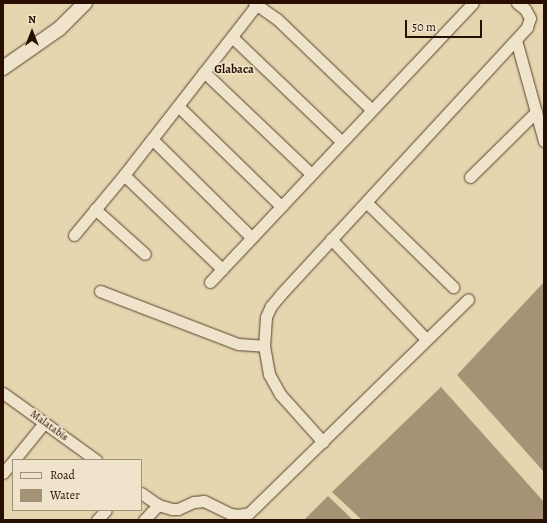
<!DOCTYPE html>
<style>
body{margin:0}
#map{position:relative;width:547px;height:523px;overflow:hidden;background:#e6d6af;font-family:Alegreya,serif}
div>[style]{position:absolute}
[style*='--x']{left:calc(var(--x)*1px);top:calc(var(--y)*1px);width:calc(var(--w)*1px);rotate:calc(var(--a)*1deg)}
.water>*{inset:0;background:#a69274}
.roads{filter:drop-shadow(0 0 1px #58412d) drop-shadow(0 0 1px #58412d)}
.minor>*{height:11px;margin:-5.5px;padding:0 5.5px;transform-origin:5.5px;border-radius:5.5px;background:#efe4cb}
.tertiary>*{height:14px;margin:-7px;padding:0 7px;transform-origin:7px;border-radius:7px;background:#efe4cb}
span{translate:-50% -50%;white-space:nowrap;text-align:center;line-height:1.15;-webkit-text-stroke:3.5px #efe4cb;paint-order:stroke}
.street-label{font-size:11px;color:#290f02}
.neighbourhood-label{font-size:12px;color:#290f02;font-weight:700}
.frame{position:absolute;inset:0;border:4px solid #290f02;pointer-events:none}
.legend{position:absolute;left:12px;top:459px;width:130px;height:52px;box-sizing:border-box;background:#efe4cb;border:1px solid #a08f7b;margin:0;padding:5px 7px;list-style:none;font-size:12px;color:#290f02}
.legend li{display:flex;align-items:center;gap:8px;height:20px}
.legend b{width:20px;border:1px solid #a08f7b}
.north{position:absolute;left:12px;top:12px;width:40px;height:40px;-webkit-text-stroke:3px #efe4cb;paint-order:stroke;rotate:0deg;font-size:11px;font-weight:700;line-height:16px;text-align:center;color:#290f02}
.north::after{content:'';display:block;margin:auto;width:14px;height:18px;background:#290f02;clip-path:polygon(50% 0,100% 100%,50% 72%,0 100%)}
.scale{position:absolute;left:405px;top:20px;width:77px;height:18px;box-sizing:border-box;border:2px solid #290f02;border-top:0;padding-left:5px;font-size:12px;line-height:14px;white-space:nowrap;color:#290f02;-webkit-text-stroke:3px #efe4cb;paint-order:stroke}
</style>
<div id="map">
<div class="water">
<i style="clip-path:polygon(544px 282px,544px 472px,457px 375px)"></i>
<i style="clip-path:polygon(441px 387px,544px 502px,544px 520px,362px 520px,332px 492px)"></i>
<i style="clip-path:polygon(328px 496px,353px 520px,304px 520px)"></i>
</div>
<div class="roads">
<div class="minor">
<i style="--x:254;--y:3;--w:28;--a:35"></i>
<i style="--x:277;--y:19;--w:130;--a:43.8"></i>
<i style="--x:232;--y:37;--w:151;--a:43.7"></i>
<i style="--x:516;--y:40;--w:105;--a:74.5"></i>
<i style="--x:204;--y:72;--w:148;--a:43.6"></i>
<i style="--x:178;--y:106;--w:144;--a:44.2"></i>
<i style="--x:152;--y:139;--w:139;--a:44.7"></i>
<i style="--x:124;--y:175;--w:136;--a:43.8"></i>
<i style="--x:470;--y:177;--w:93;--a:-44.6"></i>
<i style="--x:366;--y:202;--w:122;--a:44.3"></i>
<i style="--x:95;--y:209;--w:67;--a:42"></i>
<i style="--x:74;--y:235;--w:78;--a:-50.2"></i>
<i style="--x:124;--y:175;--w:217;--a:-52.1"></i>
<i style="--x:331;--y:239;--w:138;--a:46.5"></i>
<i style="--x:210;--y:282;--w:383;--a:-46.7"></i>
<i style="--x:100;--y:291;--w:148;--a:21"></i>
<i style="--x:238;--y:344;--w:26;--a:4"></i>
<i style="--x:3;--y:393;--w:115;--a:35.8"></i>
<i style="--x:323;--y:442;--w:64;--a:-131.9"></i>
<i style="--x:280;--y:394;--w:23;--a:-119"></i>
<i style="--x:269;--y:374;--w:28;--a:-100"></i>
<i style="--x:264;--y:346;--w:29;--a:-86"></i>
<i style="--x:266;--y:317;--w:12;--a:-66"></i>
<i style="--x:271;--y:306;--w:16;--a:-50"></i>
<i style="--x:281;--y:294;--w:363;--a:-47.3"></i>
<i style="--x:527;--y:27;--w:9;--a:-72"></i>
<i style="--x:530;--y:18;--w:10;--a:-119"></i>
<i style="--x:525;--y:9;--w:10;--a:-143"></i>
<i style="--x:14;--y:460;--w:48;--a:-51"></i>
<i style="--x:3;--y:473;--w:16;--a:-50"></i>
<i style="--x:141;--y:493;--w:21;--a:35"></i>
<i style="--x:158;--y:505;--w:15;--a:16"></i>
<i style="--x:172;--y:509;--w:6;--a:0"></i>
<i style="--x:178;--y:509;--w:17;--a:-24"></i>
<i style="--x:194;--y:502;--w:10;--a:-6"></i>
<i style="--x:204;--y:501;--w:30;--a:26"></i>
<i style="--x:231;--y:514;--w:7;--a:8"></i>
<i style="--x:238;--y:515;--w:11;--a:-10"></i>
<i style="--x:249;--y:513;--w:306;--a:-44.3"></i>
<i style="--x:97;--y:520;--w:13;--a:-48"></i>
<i style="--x:144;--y:520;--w:21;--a:-47"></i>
</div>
<div class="tertiary">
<i style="--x:3;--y:68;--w:68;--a:-34.9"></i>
<i style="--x:59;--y:29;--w:37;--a:-45"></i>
</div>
</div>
<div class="street-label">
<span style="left:49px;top:426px;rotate:36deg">Malatabis</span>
</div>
<div class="neighbourhood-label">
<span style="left:234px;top:70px">Glabaca</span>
</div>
<div class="frame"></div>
<ul class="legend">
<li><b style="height:5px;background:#efe4cb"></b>Road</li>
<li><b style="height:11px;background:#a69274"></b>Water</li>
</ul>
<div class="north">N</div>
<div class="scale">50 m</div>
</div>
